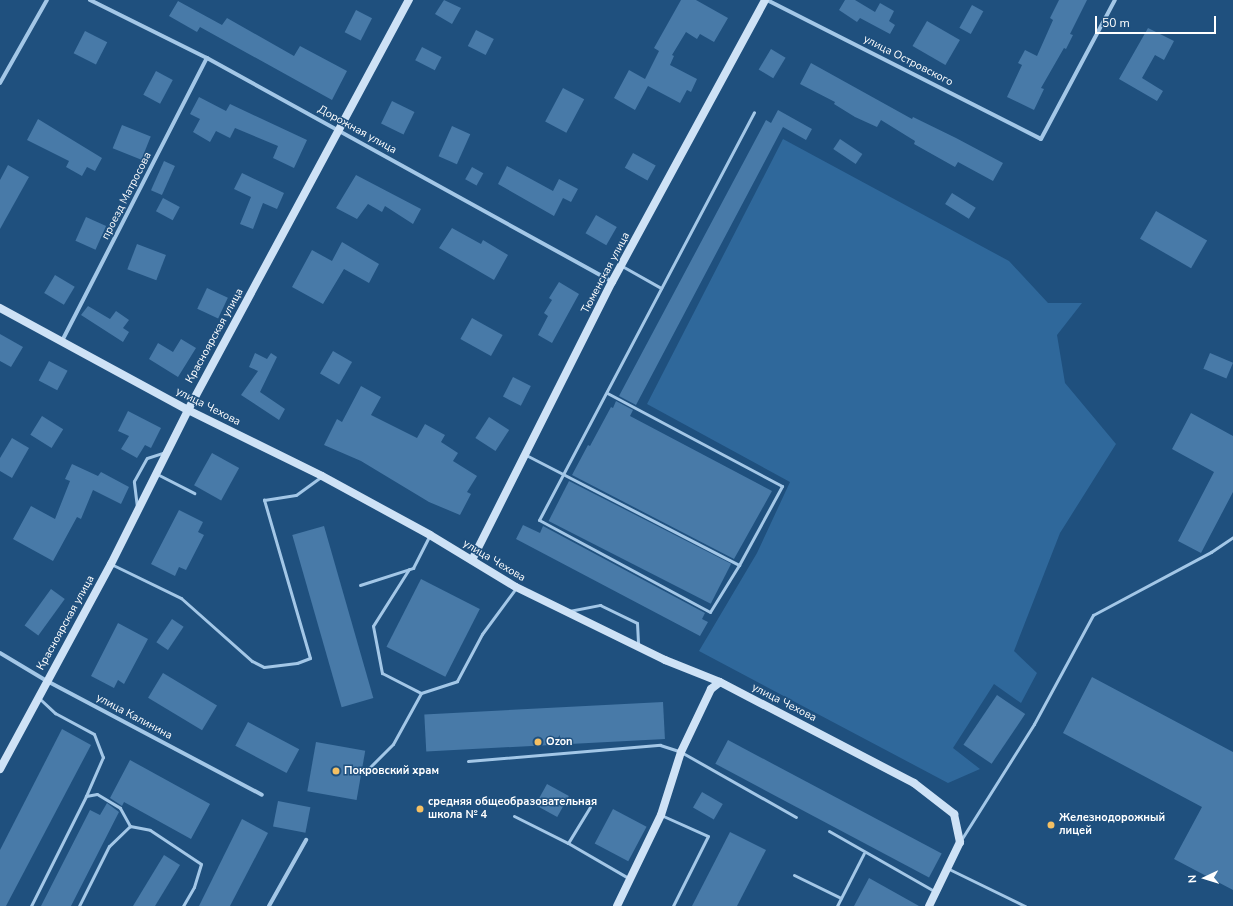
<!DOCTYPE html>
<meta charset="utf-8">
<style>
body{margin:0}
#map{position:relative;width:1233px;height:906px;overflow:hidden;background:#1f507e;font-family:"Nunito Sans",sans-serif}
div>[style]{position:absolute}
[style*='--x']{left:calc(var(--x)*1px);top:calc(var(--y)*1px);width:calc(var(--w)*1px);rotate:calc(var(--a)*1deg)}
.green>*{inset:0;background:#2f689b}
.building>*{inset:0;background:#487aa8;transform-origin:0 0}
.lane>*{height:3px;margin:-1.5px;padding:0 1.5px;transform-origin:1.5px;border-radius:1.5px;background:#a3c7e7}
.street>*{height:4px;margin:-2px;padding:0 2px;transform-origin:2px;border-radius:2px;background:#a3c7e7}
.secondary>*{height:8px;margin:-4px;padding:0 4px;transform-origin:4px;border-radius:4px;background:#cee2f6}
.dots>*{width:11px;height:11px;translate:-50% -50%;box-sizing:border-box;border:2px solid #1f507e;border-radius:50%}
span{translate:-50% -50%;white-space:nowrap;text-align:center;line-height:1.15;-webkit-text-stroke:3px #1f507e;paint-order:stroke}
.street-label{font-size:11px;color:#fff}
.poi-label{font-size:11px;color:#fff;font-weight:700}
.left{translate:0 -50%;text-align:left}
.north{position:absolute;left:1185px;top:858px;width:40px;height:40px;-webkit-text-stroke:3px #1f507e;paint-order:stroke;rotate:266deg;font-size:11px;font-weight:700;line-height:16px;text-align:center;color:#fff}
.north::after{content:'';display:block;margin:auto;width:14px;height:18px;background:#fff;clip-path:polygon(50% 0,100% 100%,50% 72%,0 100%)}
.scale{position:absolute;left:1095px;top:16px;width:121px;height:18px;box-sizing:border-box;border:2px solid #fff;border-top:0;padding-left:5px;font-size:12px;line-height:14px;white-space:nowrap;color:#fff;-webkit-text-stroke:3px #1f507e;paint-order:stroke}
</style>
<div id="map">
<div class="green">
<i style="clip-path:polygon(783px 139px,1009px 261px,1048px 303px,1082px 303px,1057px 335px,1065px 383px,1116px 444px,1060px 533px,1014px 651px,1037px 673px,1021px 703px,994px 684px,953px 748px,980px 769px,948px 783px,699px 651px,757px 553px,790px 482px,647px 404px)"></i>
</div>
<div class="building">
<i style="clip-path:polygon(444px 0,461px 8px,452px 24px,435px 14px)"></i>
<i style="clip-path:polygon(681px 0,696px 0,728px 18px,714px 42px,700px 34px,697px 39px,686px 32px,672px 55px,674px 56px,670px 65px,697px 79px,691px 92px,687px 90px,680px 103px,648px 86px,635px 110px,614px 98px,629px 70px,645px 79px,659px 51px,654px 48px)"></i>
<i style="clip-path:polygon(845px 0,855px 0,875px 12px,880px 3px,894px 11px,889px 21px,895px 25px,890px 34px,860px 18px,857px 22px,839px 10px)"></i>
<i style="clip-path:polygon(1059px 0,1087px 0,1070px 34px,1073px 35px,1066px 49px,1064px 48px,1041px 88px,1044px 89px,1034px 110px,1007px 97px,1022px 65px,1018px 63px,1025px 50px,1037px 56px,1053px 20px,1050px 18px)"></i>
<i style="clip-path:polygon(178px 1px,222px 25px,227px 18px,294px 56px,300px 46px,347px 71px,332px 100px,200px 27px,197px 32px,169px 16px)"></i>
<i style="left:972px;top:5px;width:13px;height:26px;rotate:29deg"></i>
<i style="left:356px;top:10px;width:18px;height:25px;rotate:27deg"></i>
<i style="left:927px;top:21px;width:38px;height:29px;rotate:30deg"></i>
<i style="clip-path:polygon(1148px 28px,1174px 41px,1164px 60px,1155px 55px,1142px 78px,1163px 91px,1157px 101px,1119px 79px)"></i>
<i style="left:476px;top:30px;width:20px;height:18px;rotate:27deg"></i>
<i style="left:85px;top:31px;width:25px;height:25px;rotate:27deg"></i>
<i style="left:422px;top:47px;width:22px;height:15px;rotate:27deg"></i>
<i style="left:771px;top:49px;width:17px;height:24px;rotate:31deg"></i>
<i style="clip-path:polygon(811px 63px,912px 119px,913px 117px,956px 138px,1003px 163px,993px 181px,958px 162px,955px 167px,914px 144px,915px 141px,881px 120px,877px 127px,855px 117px,834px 104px,835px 102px,800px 84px)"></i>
<i style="left:156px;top:71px;width:19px;height:27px;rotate:28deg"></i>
<i style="left:563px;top:88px;width:24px;height:38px;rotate:28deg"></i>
<i style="clip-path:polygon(199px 97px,226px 111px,230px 104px,307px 140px,294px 168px,273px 158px,278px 146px,235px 128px,230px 138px,216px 131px,210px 142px,193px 132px,200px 119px,190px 114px)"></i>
<i style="left:392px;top:101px;width:25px;height:25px;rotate:26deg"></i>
<i style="clip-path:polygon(778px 110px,812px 129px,806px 140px,783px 127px,636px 405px,619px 396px,766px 120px,771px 123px)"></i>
<i style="clip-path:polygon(38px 119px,102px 158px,95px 171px,87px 167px,82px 176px,66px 167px,69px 161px,27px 140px)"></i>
<i style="left:122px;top:125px;width:31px;height:25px;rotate:22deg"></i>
<i style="left:452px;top:126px;width:20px;height:33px;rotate:24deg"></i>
<i style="left:840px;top:139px;width:27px;height:12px;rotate:34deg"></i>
<i style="left:633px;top:153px;width:26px;height:17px;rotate:29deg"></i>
<i style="left:164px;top:161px;width:12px;height:32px;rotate:24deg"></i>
<i style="clip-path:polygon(8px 165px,29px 177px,0 229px,0 180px)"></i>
<i style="clip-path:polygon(507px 166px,553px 191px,559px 179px,578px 189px,571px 202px,563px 198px,554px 216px,498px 184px)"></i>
<i style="left:472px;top:167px;width:13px;height:14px;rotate:29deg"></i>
<i style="clip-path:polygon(242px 173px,284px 193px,277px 209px,263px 203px,253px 229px,240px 224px,251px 197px,234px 189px)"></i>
<i style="clip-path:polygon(356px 175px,421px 209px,413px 224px,385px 206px,382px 212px,368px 204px,357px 219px,336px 208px)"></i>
<i style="left:952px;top:193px;width:28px;height:13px;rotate:32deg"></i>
<i style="left:163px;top:198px;width:19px;height:15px;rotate:28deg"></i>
<i style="left:1156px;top:211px;width:59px;height:32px;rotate:30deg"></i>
<i style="left:596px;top:215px;width:24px;height:21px;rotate:30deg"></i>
<i style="left:86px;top:217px;width:22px;height:26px;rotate:24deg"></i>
<i style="clip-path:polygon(452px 228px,481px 244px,483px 240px,508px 255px,494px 280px,439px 248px)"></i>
<i style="clip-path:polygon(342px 242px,379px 264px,369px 283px,344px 269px,323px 304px,292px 287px,312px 250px,332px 261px)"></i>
<i style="left:137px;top:244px;width:31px;height:27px;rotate:21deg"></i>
<i style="left:55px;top:275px;width:23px;height:21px;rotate:31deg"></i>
<i style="clip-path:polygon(559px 282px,579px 294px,552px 343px,538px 335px,548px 316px,544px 313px,552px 300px,549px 298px)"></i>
<i style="left:207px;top:288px;width:23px;height:23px;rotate:25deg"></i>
<i style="clip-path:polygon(88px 306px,110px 319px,116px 311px,129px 320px,123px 328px,129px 332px,123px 342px,81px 315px)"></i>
<i style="left:472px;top:318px;width:35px;height:24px;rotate:29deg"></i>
<i style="clip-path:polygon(0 334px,23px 347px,11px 367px,0 361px)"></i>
<i style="clip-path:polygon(181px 339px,196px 348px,178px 377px,149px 359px,158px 343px,173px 352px)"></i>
<i style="left:333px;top:351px;width:22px;height:26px;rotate:30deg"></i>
<i style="clip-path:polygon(255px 353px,267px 359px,271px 353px,277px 357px,260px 392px,285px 409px,279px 420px,241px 395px,258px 371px,249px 367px)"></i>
<i style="left:1210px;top:353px;width:25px;height:17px;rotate:23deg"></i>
<i style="left:49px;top:361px;width:21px;height:22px;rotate:28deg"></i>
<i style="left:513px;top:377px;width:20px;height:22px;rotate:27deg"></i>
<i style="clip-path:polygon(361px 386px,381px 397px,371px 415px,417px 438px,425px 424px,445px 435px,441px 442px,458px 453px,453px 461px,477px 476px,467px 492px,471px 494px,460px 515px,429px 502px,361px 461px,324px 445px,337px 419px,342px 422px)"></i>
<i style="clip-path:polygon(616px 401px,633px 410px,630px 416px,772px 491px,734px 559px,572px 475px,588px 445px,590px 446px,611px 407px,613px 408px)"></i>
<i style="clip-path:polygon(128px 411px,161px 428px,151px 448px,145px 445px,137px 458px,121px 449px,129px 436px,118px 431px)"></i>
<i style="clip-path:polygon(1191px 413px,1233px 436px,1233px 492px,1201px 553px,1178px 541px,1214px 472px,1172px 449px)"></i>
<i style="left:42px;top:416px;width:25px;height:22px;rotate:32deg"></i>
<i style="left:489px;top:417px;width:24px;height:25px;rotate:33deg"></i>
<i style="clip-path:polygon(12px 438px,29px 448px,12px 478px,0 471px,0 458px)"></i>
<i style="left:212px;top:453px;width:31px;height:37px;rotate:29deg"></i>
<i style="clip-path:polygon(72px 464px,98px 476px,101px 472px,129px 487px,121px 504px,93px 490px,81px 519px,77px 517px,53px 561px,13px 539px,31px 506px,55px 519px,70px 481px,65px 479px)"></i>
<i style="left:569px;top:481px;width:182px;height:45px;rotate:27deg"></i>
<i style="clip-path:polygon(179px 510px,203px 522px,198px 532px,204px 535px,186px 570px,179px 567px,175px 576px,151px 564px)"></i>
<i style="clip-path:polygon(523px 525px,540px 533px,543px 526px,705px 613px,702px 619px,708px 622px,700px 636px,516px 539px)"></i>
<i style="left:324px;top:526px;width:179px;height:33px;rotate:74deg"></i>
<i style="left:421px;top:579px;width:66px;height:76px;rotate:27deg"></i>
<i style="left:51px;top:589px;width:17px;height:45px;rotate:36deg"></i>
<i style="left:172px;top:619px;width:14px;height:28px;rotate:34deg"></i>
<i style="clip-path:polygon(118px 623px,148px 639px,124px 684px,118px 680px,114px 688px,91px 676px)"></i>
<i style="left:163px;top:673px;width:63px;height:29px;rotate:31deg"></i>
<i style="clip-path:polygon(1092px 677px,1233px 752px,1233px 890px,1174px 859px,1202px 807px,1063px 733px)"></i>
<i style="left:997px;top:695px;width:34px;height:60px;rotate:34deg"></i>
<i style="left:663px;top:702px;width:37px;height:239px;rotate:87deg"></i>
<i style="left:248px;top:722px;width:58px;height:27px;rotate:28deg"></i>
<i style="clip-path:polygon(62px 729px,91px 745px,6px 906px,0 906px,0 850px)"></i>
<i style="left:728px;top:740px;width:242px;height:27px;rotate:28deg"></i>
<i style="left:316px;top:742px;width:50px;height:50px;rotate:10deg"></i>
<i style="clip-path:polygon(130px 760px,210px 804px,191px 839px,124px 802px,122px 806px,110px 798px)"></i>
<i style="left:547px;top:784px;width:25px;height:24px;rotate:29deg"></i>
<i style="left:702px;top:792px;width:24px;height:18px;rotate:30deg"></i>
<i style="left:278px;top:801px;width:33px;height:26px;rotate:11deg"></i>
<i style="clip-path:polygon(107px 803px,119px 812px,71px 906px,41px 906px,90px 810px,100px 815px)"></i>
<i style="left:613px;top:809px;width:38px;height:39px;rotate:28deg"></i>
<i style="clip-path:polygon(242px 819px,268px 833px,230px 906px,199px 906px)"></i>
<i style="clip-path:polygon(730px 832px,766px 850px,737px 906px,692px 906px)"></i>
<i style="clip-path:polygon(164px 855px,180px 865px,155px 906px,133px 906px)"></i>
<i style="clip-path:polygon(869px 878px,919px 906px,854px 906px)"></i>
</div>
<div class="lane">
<i style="--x:622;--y:266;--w:45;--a:29.4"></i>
<i style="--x:526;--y:455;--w:240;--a:27.3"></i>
<i style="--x:739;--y:565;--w:90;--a:-61.4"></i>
<i style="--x:782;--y:486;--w:198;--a:-152"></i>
<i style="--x:157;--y:474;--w:42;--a:27.2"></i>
<i style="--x:137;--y:507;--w:26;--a:-97"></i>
<i style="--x:134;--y:481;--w:26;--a:-61"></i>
<i style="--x:147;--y:458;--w:19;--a:-18"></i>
<i style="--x:111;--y:564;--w:78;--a:25.9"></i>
<i style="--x:181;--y:598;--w:95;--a:41.6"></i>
<i style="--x:252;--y:661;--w:13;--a:27"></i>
<i style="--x:264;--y:667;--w:33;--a:-7"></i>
<i style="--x:297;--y:663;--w:14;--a:-21"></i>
<i style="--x:310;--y:658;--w:165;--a:-106.2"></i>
<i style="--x:264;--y:500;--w:32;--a:-9"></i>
<i style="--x:296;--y:495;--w:31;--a:-36"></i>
<i style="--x:739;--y:565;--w:55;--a:121.7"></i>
<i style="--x:710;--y:612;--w:194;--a:-151.7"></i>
<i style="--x:539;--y:520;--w:461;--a:-62.2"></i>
<i style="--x:409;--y:569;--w:67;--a:122.3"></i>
<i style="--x:373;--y:626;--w:48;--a:79.2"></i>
<i style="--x:382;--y:673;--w:44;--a:27.1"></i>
<i style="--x:360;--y:585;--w:56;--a:-17.8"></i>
<i style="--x:413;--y:568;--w:37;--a:-63"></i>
<i style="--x:569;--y:611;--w:32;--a:-11"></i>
<i style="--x:600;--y:605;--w:41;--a:25.9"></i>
<i style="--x:637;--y:623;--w:22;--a:87"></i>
<i style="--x:40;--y:699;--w:21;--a:43"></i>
<i style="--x:55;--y:713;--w:44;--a:28.3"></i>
<i style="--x:94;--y:734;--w:25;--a:69"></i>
<i style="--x:103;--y:757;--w:43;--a:113.6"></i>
<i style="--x:468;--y:761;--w:193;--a:-4.8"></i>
<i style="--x:660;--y:745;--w:22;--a:18"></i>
<i style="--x:681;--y:752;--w:132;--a:29.5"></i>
<i style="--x:368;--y:769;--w:35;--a:-45"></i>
<i style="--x:393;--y:744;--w:58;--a:-61.2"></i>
<i style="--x:421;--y:693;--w:38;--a:-18"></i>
<i style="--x:457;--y:681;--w:53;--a:-62"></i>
<i style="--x:482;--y:634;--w:57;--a:-53.5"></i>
<i style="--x:590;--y:807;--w:42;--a:121.4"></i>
<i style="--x:568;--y:843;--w:72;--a:30.1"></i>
<i style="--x:661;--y:815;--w:51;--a:24.1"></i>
<i style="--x:708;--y:836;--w:78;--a:116.6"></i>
<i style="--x:514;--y:816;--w:60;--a:26.6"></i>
<i style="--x:130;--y:826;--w:20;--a:11"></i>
<i style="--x:150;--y:830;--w:61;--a:33.7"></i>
<i style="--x:201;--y:864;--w:24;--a:107"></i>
<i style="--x:194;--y:887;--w:22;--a:120"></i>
<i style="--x:829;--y:831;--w:123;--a:29.7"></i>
<i style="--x:961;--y:840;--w:137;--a:-57.8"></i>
<i style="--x:1034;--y:724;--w:124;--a:-61.6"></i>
<i style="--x:1093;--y:615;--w:134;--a:-28.1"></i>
<i style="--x:1211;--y:552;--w:27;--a:-34"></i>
<i style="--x:949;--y:869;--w:85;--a:26"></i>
<i style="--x:794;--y:875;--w:52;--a:26.1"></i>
<i style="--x:31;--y:906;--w:123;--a:-63.4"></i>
<i style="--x:86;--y:796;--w:11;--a:-10"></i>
<i style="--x:97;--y:794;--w:27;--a:31"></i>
<i style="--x:120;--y:808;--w:21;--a:61"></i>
<i style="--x:130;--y:826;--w:29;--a:136"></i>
<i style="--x:109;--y:846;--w:67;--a:116.6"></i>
<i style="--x:837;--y:906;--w:59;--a:-63"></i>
</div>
<div class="street">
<i style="--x:90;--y:0;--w:131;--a:26.4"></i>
<i style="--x:207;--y:58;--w:463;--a:28.9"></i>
<i style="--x:767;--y:0;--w:307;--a:26.9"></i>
<i style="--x:1041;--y:139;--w:157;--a:-62"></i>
<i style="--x:0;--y:83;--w:95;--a:-60.5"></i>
<i style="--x:62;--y:341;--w:318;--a:-62.9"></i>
<i style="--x:0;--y:653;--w:55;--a:30.8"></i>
<i style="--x:47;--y:681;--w:243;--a:27.9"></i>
<i style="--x:269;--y:906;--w:76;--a:-60.7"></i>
</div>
<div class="secondary">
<i style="--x:0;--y:308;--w:214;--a:28.5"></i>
<i style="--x:188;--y:410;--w:149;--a:26.2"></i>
<i style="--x:322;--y:476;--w:123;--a:28.6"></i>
<i style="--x:430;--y:535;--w:100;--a:31.2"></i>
<i style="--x:516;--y:587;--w:166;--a:26.1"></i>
<i style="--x:665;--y:660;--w:59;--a:21.8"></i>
<i style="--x:720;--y:682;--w:219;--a:27.5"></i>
<i style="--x:914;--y:783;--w:51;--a:37.8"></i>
<i style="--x:954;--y:814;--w:29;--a:78"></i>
<i style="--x:960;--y:842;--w:71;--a:115.8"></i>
<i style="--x:472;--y:560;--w:311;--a:-63.3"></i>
<i style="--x:612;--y:282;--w:321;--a:-61.5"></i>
<i style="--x:0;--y:769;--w:233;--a:-61.6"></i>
<i style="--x:111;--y:564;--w:172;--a:-63.4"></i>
<i style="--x:188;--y:410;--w:466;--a:-61.7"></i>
<i style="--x:617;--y:906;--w:101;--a:-64.2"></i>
<i style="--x:661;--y:815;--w:66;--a:-72.4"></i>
<i style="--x:681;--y:752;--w:70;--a:-64.5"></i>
<i style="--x:711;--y:689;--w:11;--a:-38"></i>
</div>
<div class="dots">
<i style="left:538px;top:742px;background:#f5c063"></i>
<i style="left:336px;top:771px;background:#f5c063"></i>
<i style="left:420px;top:809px;background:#f5c063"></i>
<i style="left:1051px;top:825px;background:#f5c063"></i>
</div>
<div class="street-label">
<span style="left:908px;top:61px;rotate:27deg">улица Островского</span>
<span style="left:357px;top:130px;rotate:29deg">Дорожная улица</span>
<span style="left:127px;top:196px;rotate:-63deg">проезд Матросова</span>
<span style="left:606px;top:273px;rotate:-62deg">Тюменская улица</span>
<span style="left:215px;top:336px;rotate:-61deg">Красноярская улица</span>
<span style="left:208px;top:407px;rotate:27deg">улица Чехова</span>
<span style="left:494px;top:561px;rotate:31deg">улица Чехова</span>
<span style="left:66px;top:623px;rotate:-61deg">Красноярская улица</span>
<span style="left:784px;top:703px;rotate:27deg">улица Чехова</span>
<span style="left:134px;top:717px;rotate:28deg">улица Калинина</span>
</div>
<div class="poi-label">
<span class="left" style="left:546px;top:742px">Ozon</span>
<span class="left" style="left:344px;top:771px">Покровский храм</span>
<span class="left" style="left:428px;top:809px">средняя общеобразовательная<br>школа № 4</span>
<span class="left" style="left:1059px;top:825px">Железнодорожный<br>лицей</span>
</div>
<div class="north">N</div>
<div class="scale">50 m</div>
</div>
